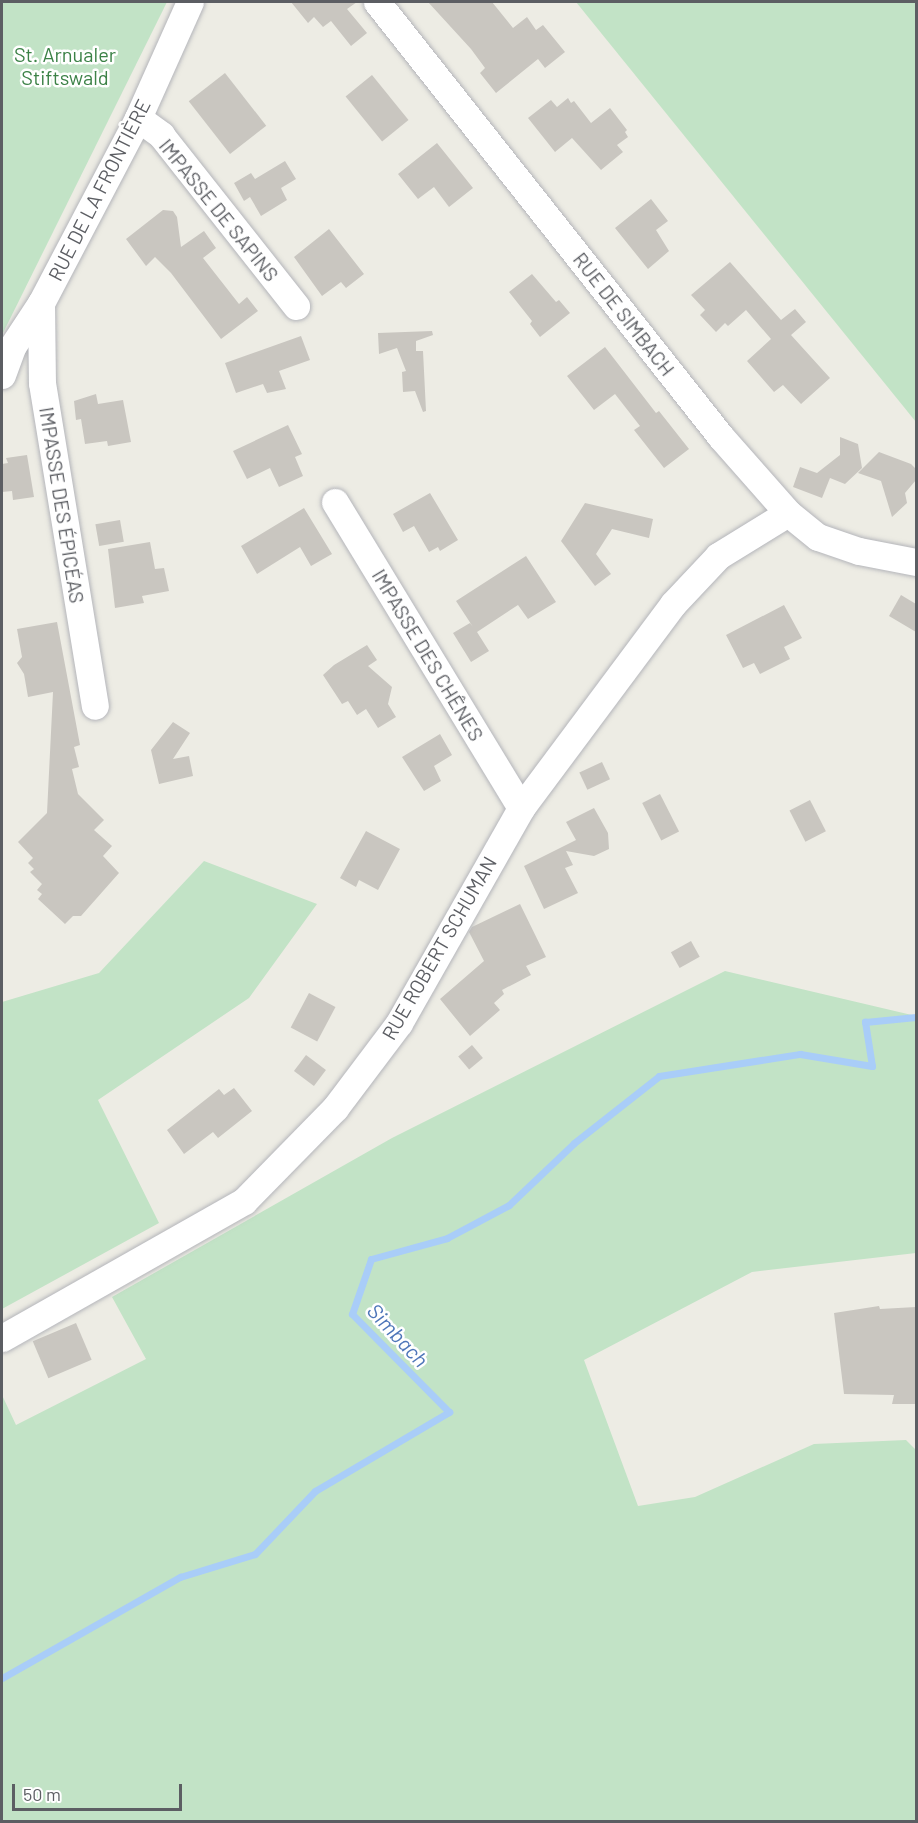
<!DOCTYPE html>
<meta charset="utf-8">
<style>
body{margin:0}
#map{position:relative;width:918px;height:1823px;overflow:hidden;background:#edece4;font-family:Barlow,sans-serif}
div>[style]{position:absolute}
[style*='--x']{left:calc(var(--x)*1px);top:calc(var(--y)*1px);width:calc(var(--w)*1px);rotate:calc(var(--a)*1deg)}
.green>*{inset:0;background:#c2e3c6}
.stream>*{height:7px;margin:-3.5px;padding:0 3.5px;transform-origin:3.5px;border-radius:3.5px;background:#a9cdf8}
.building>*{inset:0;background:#c9c6c0;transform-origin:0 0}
.roads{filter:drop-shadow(0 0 2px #b4b5ba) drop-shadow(0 0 2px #b4b5ba)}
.minor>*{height:27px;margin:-13.5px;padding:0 13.5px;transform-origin:13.5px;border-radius:13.5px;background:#fff}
span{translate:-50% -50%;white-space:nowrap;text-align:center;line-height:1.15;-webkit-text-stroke:5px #fff;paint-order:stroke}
.park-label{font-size:20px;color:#3c8247}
.street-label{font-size:20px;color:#5c5e63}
.water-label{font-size:21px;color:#4e76b9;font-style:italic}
.frame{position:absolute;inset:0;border:3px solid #5c5e63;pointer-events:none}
.scale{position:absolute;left:12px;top:1784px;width:170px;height:27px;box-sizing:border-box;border:3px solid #5c5e63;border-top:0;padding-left:8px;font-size:18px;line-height:21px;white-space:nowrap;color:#5c5e63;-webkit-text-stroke:4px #fff;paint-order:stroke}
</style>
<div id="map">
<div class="green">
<i style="clip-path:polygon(2px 2px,167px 2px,2px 335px)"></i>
<i style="clip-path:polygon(576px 2px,916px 2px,916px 422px)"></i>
<i style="clip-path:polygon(204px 861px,317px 904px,249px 998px,98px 1100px,159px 1223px,2px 1309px,2px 1002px,99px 973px)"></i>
<i style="clip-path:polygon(725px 971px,916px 1016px,916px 1253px,752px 1272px,584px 1360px,638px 1506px,695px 1497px,814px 1444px,906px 1440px,916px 1450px,916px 1821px,2px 1821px,2px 1395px,16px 1425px,146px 1359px,112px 1297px,392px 1138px)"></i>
</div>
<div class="stream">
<i style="--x:2;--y:1678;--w:205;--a:-29.6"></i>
<i style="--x:180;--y:1577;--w:78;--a:-17"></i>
<i style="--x:255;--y:1554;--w:87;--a:-46.4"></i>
<i style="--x:315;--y:1491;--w:156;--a:-30.5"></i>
<i style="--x:449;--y:1412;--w:138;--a:-134.7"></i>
<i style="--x:352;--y:1314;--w:58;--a:-70.9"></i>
<i style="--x:371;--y:1259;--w:79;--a:-15.4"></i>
<i style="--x:447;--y:1238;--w:70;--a:-28"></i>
<i style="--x:509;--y:1205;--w:90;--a:-43.6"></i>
<i style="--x:574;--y:1143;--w:108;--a:-38.2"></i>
<i style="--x:659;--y:1076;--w:143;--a:-8.9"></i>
<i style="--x:800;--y:1054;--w:73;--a:9.5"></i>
<i style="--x:872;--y:1066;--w:45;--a:-99"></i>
<i style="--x:865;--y:1022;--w:51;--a:-5.6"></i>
</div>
<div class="building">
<i style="clip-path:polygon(291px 2px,357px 2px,347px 9px,367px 33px,351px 46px,331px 21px,323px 27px,314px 17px,308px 23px)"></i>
<i style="clip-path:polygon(428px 2px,492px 2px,513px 28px,527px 17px,536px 30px,543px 25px,565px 52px,545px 68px,538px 59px,496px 93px,480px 73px,485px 68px,471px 49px)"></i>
<i style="left:225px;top:73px;width:67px;height:46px;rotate:52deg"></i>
<i style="left:372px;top:75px;width:58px;height:34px;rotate:51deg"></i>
<i style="clip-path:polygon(568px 98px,571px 103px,574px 101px,591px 123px,610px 108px,627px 130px,625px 132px,628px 137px,617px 145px,623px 152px,601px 170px,572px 138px,555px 152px,528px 118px,551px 100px,557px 107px)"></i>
<i style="clip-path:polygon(437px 143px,473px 188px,449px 207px,434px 187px,418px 199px,398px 174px)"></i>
<i style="clip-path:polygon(285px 161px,296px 179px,281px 188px,287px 200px,261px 216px,250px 197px,244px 201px,234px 183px,251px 173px,255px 179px)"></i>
<i style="clip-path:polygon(651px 199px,668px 221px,656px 230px,669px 251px,648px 269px,615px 228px)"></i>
<i style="clip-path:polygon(163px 210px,173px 211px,177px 217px,181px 247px,204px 231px,216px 248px,203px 258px,239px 304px,247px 297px,258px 311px,221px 339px,171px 273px,155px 257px,146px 266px,126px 239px)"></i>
<i style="clip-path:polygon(329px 229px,364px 274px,346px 288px,341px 282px,322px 296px,294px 257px)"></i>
<i style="clip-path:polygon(730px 262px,781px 320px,795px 309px,806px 322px,791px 335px,830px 378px,801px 404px,783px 385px,774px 392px,747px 361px,771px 339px,746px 310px,728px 326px,725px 323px,716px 332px,700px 315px,705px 310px,691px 295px)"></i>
<i style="clip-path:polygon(532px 274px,556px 302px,559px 300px,570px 313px,540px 337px,530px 324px,532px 321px,509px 292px)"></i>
<i style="clip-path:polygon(432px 331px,433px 335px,416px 341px,416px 351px,423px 351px,426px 411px,423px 412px,415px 391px,403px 392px,402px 372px,406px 371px,397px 348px,379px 354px,378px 333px)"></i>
<i style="clip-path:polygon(301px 336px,310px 360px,279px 371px,286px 389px,267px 393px,263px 384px,236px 393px,225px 363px)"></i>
<i style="clip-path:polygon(605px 347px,656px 413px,659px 411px,689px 449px,664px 468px,634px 430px,640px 426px,615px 394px,594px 410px,567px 376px)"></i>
<i style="clip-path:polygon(96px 394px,98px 404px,123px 400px,131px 442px,108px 446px,107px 441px,85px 444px,81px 419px,76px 420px,74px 401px)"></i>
<i style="clip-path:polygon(288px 425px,302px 454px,295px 457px,303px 476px,279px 487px,270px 468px,247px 479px,233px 451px)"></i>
<i style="clip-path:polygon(840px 437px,858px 444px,862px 468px,845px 484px,830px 478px,822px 498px,793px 487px,800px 467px,817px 473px,840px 455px)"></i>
<i style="clip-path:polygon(879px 452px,911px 464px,916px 469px,916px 480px,905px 493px,907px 503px,892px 517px,881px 481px,858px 473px)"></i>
<i style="clip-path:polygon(27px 455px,34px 497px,13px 500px,12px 491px,2px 492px,2px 464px,8px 463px,6px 458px)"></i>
<i style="clip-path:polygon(430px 493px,458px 540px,440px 551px,438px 547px,429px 552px,414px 526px,403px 532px,393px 514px)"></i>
<i style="clip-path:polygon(585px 503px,653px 519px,649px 538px,612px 529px,596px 554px,611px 574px,595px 586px,561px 541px)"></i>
<i style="clip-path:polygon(304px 508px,332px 554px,311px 566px,300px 547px,257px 574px,241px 546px)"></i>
<i style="left:120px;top:520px;width:22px;height:25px;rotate:80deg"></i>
<i style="clip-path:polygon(150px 542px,155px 569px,164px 568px,169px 591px,142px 596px,144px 603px,115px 608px,108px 549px)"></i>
<i style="clip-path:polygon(526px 556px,556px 602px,528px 619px,518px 605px,477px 632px,489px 651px,471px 662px,453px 633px,470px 623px,473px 627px,456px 601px)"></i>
<i style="clip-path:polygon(901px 595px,916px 604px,916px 632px,889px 616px)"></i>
<i style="clip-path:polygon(784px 605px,802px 638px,784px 647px,790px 659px,760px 674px,754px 663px,743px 668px,726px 635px)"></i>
<i style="clip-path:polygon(57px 622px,80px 745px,74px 747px,79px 767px,72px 769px,78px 794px,104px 820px,94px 830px,112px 846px,103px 856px,119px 873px,81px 916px,73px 916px,65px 924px,38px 899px,42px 894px,37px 890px,42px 884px,30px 872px,34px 869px,28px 863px,33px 858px,18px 842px,47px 813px,53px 692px,28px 697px,24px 674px,17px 663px,22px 657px,17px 629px)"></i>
<i style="clip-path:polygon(367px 645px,377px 660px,368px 666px,392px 687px,388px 704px,396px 717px,378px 728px,366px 709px,357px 715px,348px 701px,342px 704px,323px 675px,334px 665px)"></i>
<i style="clip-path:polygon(173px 722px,190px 733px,173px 759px,189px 756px,193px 776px,159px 784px,151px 750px)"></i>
<i style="clip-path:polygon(440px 734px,452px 755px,434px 766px,441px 781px,424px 791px,402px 757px)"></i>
<i style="left:602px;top:762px;width:19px;height:25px;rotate:65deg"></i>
<i style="left:660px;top:794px;width:42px;height:20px;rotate:63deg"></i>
<i style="left:810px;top:800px;width:35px;height:23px;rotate:63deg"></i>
<i style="clip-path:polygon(594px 808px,608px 833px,609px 849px,594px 856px,566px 851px,573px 865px,565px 868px,578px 893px,544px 909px,524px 866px,576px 840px,566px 822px)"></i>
<i style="clip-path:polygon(366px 831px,400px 849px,378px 890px,359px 880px,356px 887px,340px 878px)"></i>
<i style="clip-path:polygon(520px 904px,546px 957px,526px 966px,531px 975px,502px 990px,504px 994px,494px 1003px,500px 1010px,470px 1036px,440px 999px,484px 961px,469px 932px,472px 927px)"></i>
<i style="left:691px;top:941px;width:18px;height:23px;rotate:61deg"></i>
<i style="left:309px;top:993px;width:30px;height:39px;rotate:28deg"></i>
<i style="left:472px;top:1045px;width:17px;height:18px;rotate:50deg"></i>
<i style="left:306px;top:1055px;width:25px;height:20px;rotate:37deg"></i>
<i style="clip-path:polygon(234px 1088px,252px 1111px,218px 1138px,213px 1132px,184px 1154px,167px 1130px,219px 1089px,224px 1095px)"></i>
<i style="clip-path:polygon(879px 1306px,880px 1309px,916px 1307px,916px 1404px,892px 1404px,894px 1395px,844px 1394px,834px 1313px)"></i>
<i style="left:76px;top:1323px;width:40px;height:47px;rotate:67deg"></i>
</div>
<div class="roads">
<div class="minor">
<i style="--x:377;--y:2;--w:555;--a:51.66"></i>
<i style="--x:721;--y:437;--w:101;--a:48.6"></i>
<i style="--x:788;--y:513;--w:38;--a:39"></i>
<i style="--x:818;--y:537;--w:43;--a:18.9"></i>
<i style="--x:859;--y:551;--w:58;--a:10.9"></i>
<i style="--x:138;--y:118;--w:29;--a:36"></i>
<i style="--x:161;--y:135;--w:218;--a:51.7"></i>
<i style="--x:41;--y:303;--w:80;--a:89.3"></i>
<i style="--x:42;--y:383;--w:327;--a:80.7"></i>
<i style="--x:2;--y:375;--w:30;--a:-70"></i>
<i style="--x:12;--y:347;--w:53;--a:-56.6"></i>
<i style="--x:41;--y:303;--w:209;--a:-62.3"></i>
<i style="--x:138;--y:118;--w:127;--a:-65.9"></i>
<i style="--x:335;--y:502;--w:358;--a:58.7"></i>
<i style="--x:2;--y:1338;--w:278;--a:-29.5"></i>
<i style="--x:244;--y:1201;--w:130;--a:-45.6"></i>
<i style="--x:335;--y:1108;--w:106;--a:-53"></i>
<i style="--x:399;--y:1023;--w:247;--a:-60.4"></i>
<i style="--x:521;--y:808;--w:254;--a:-53.3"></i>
<i style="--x:673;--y:604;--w:66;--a:-46.8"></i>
<i style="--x:718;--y:556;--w:82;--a:-31.6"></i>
</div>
</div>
<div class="park-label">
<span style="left:65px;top:66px">St. Arnualer<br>Stiftswald</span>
</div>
<div class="street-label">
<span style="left:99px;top:190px;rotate:-63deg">RUE DE LA FRONTIÈRE</span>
<span style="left:219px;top:210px;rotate:51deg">IMPASSE DE SAPINS</span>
<span style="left:624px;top:314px;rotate:52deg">RUE DE SIMBACH</span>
<span style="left:62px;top:505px;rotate:81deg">IMPASSE DES ÉPICÉAS</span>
<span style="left:428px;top:655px;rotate:59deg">IMPASSE DES CHÊNES</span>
<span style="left:439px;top:948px;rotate:-60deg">RUE ROBERT SCHUMAN</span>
</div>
<div class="water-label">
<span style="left:398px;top:1335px;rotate:47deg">Simbach</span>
</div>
<div class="frame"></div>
<div class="scale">50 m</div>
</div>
